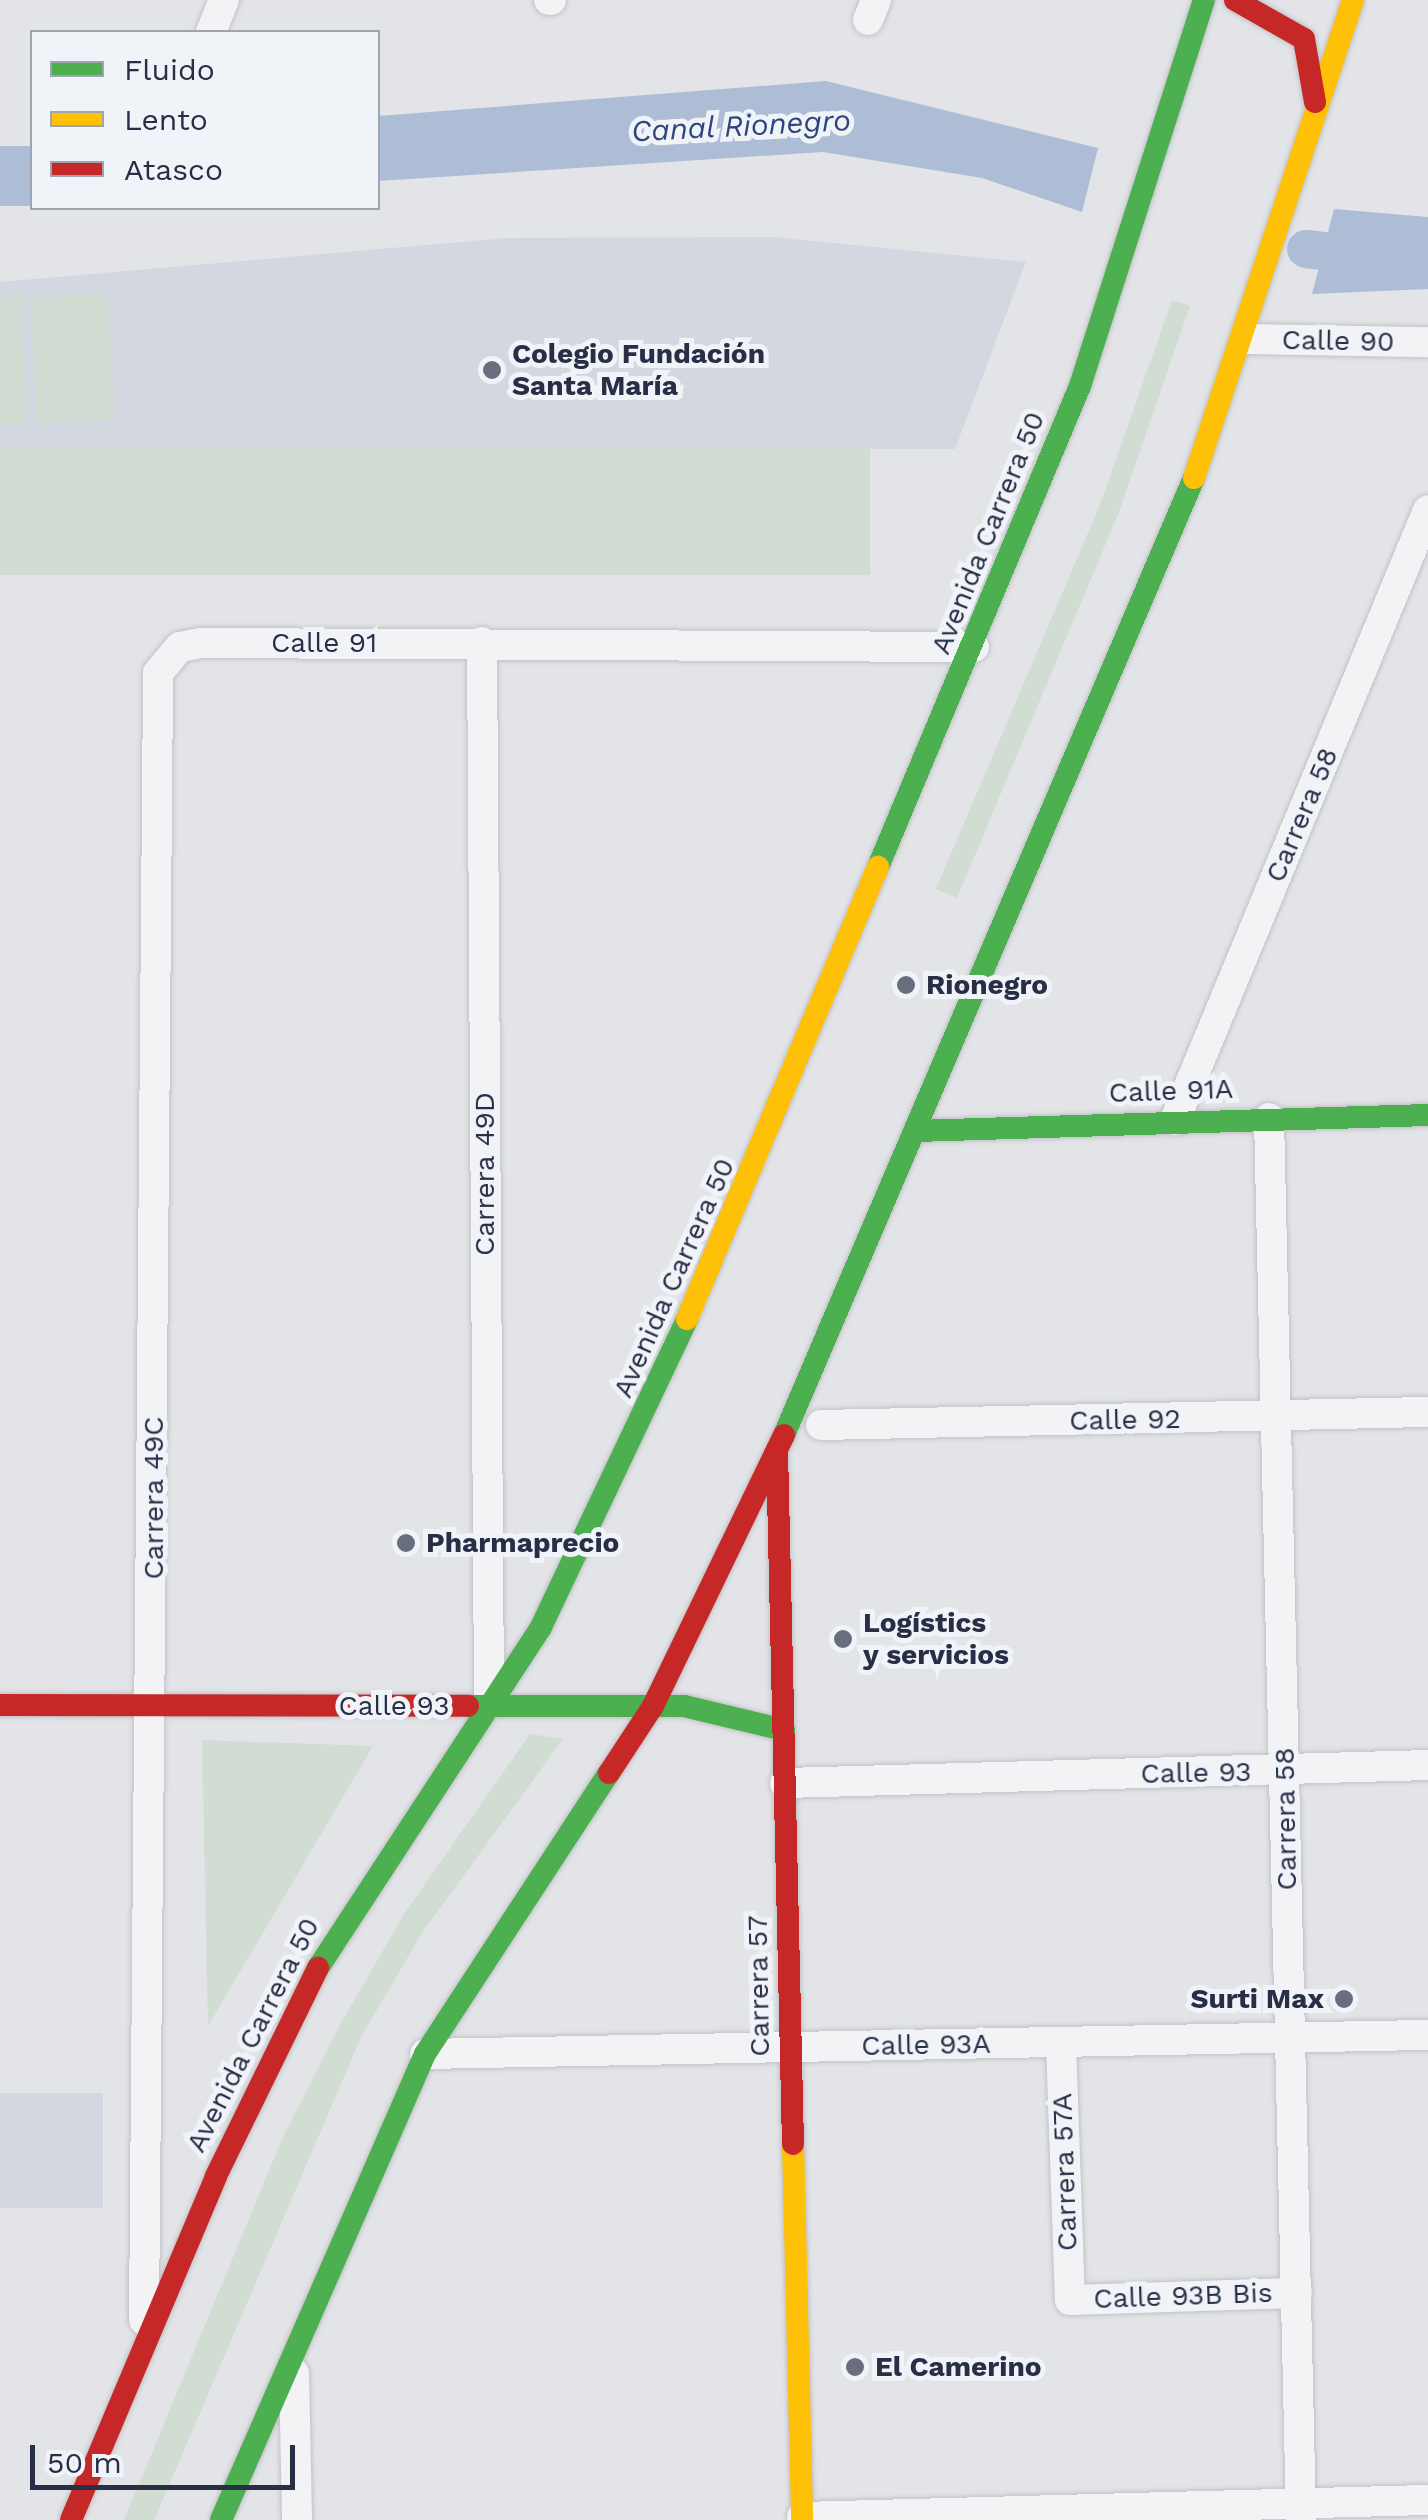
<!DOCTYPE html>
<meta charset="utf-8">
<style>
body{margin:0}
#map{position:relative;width:1428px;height:2520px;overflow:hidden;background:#e3e4e8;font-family:"Work Sans",sans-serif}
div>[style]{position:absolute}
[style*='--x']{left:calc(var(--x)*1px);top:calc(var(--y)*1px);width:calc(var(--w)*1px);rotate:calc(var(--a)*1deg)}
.built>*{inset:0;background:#d3d7df;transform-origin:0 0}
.green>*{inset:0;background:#d1dcd3;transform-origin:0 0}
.water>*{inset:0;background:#aebdd6;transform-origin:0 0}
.canal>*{height:38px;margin:-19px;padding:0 19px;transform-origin:19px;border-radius:19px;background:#aebdd6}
.roads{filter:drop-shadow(0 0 2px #c1c2c6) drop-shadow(0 0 2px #c1c2c6)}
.street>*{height:30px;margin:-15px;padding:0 15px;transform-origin:15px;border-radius:15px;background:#f3f3f5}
.fast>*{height:22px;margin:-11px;padding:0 11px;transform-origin:11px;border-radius:11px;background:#4caf50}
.slow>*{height:22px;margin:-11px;padding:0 11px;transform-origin:11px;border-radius:11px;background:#ffc107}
.jam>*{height:22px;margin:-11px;padding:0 11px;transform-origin:11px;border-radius:11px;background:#c62828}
.dots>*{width:28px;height:28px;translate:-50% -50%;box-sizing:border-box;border:5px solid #f0f3f8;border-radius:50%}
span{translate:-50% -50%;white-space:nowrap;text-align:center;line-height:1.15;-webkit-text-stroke:10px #f0f3f8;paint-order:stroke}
.street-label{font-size:28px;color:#272e45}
.poi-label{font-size:28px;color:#272e45;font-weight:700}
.left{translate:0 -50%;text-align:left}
.right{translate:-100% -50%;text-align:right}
.water-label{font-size:30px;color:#2c467d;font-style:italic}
.legend{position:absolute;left:30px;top:30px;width:350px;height:180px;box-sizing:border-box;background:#f0f3f8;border:2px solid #a0a4b0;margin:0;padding:12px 18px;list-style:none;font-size:30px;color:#272e45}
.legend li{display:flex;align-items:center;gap:20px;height:50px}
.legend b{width:50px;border:2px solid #a0a4b0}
.scale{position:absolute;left:30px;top:2445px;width:265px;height:45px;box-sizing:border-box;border:5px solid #272e45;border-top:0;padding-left:12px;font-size:30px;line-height:35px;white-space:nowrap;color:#272e45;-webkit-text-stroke:8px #f0f3f8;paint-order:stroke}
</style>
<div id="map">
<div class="built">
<i style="clip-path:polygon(773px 237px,1026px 262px,955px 449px,0 448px,0 282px,507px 238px)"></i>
<i style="left:0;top:2093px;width:103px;height:115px"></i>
</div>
<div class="green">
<i style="left:108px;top:294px;width:126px;height:78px;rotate:87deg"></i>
<i style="clip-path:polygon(21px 296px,26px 422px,0 424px,0 297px)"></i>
<i style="clip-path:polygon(1172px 300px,1190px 306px,1119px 512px,957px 898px,936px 889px,1101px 502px)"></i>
<i style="left:0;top:448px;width:870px;height:127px"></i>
<i style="clip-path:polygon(530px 1734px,563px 1739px,422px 1933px,361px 2037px,154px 2520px,124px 2520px,283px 2137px,341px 2023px,404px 1914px)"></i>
<i style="clip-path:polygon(202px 1740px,373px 1746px,208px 2026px)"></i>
</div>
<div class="water">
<i style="clip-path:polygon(826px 81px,1098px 148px,1082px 212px,982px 178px,823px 152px,378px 181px,378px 116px)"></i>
<i style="left:32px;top:146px;width:60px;height:32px;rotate:90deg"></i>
<i style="clip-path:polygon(1334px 209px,1428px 217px,1428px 289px,1312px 294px)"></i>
</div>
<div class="canal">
<i style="--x:1306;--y:249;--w:123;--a:6.5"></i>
</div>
<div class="roads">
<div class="street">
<i style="--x:549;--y:0;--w:2;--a:0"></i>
<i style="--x:868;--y:20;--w:22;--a:-68"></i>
<i style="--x:211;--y:32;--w:35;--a:-68"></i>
<i style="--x:1248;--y:339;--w:180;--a:1"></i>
<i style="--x:482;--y:642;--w:1062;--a:89.62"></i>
<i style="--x:1269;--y:1118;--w:1402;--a:88.69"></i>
<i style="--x:1175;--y:1120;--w:660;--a:-67.47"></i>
<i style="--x:821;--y:1425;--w:607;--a:-1.23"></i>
<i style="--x:785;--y:1783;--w:643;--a:-1.6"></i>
<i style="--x:1061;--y:2043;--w:257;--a:88"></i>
<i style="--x:1070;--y:2300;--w:227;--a:-1.8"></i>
<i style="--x:425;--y:2054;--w:1003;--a:-1.09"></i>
<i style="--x:144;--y:2320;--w:1647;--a:-89.51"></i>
<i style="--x:158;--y:673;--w:34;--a:-50"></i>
<i style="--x:180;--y:647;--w:21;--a:-11"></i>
<i style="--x:201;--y:643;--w:773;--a:0.3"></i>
<i style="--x:294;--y:2373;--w:147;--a:88.8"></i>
<i style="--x:802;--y:2517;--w:626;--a:-1.56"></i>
</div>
<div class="fast">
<i style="--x:878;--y:867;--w:522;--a:-67.22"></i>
<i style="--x:1080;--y:386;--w:405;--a:-72.2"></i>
<i style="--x:916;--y:1131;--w:512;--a:-1.79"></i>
<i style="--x:784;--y:1435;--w:1041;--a:-66.81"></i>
<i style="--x:468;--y:1706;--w:216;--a:0"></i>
<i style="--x:684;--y:1706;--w:103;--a:13.5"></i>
<i style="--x:318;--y:1968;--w:407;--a:-56.8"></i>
<i style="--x:541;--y:1627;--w:341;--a:-64.6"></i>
<i style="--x:221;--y:2520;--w:509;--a:-66.36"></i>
<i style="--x:425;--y:2054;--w:336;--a:-56.8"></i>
</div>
<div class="slow">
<i style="--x:1194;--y:478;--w:504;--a:-71.6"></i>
<i style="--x:687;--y:1319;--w:491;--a:-67.1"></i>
<i style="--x:793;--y:2144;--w:376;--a:88.6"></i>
</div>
<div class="jam">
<i style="--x:1235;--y:0;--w:79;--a:29.5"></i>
<i style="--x:1304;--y:39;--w:64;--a:80.1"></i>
<i style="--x:777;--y:1450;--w:694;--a:88.68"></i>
<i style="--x:0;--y:1705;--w:468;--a:0.1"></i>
<i style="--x:609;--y:1773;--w:80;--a:-56.7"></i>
<i style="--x:653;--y:1706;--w:301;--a:-64.2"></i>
<i style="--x:71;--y:2520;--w:373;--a:-67.1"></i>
<i style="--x:216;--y:2176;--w:232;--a:-63.9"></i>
</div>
</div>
<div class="dots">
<i style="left:492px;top:370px;background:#696e7e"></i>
<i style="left:906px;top:985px;background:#696e7e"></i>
<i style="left:406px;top:1543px;background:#696e7e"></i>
<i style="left:843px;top:1639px;background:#696e7e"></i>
<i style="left:1344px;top:1999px;background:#696e7e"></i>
<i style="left:855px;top:2367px;background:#696e7e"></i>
</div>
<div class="street-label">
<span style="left:1338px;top:341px;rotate:1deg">Calle 90</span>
<span style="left:988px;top:533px;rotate:-68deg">Avenida Carrera 50</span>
<span style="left:324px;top:643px">Calle 91</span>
<span style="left:1302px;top:815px;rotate:-67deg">Carrera 58</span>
<span style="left:1171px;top:1091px;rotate:-2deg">Calle 91A</span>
<span style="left:485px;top:1174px;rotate:-90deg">Carrera 49D</span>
<span style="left:674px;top:1278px;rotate:-66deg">Avenida Carrera 50</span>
<span style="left:1125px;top:1420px;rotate:-1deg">Calle 92</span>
<span style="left:154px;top:1498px;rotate:-90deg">Carrera 49C</span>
<span style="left:394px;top:1706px">Calle 93</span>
<span style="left:1196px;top:1773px;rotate:-1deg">Calle 93</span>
<span style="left:1286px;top:1819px;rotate:-91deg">Carrera 58</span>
<span style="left:759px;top:1986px;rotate:-91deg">Carrera 57</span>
<span style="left:253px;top:2035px;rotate:-63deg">Avenida Carrera 50</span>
<span style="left:926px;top:2045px;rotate:-1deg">Calle 93A</span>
<span style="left:1065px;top:2172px;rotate:-92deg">Carrera 57A</span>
<span style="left:1183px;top:2296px;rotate:-2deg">Calle 93B Bis</span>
</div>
<div class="poi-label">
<span class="left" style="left:512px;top:370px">Colegio Fundación<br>Santa María</span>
<span class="left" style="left:926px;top:985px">Rionegro</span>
<span class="left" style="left:426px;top:1543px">Pharmaprecio</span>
<span class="left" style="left:863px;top:1639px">Logístics<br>y servicios</span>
<span class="right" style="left:1324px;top:1999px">Surti Max</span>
<span class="left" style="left:875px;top:2367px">El Camerino</span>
</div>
<div class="water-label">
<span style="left:741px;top:126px;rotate:-3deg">Canal Rionegro</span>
</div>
<ul class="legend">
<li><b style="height:12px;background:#4caf50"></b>Fluido</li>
<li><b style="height:12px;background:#ffc107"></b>Lento</li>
<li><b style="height:12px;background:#c62828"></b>Atasco</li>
</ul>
<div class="scale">50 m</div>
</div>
